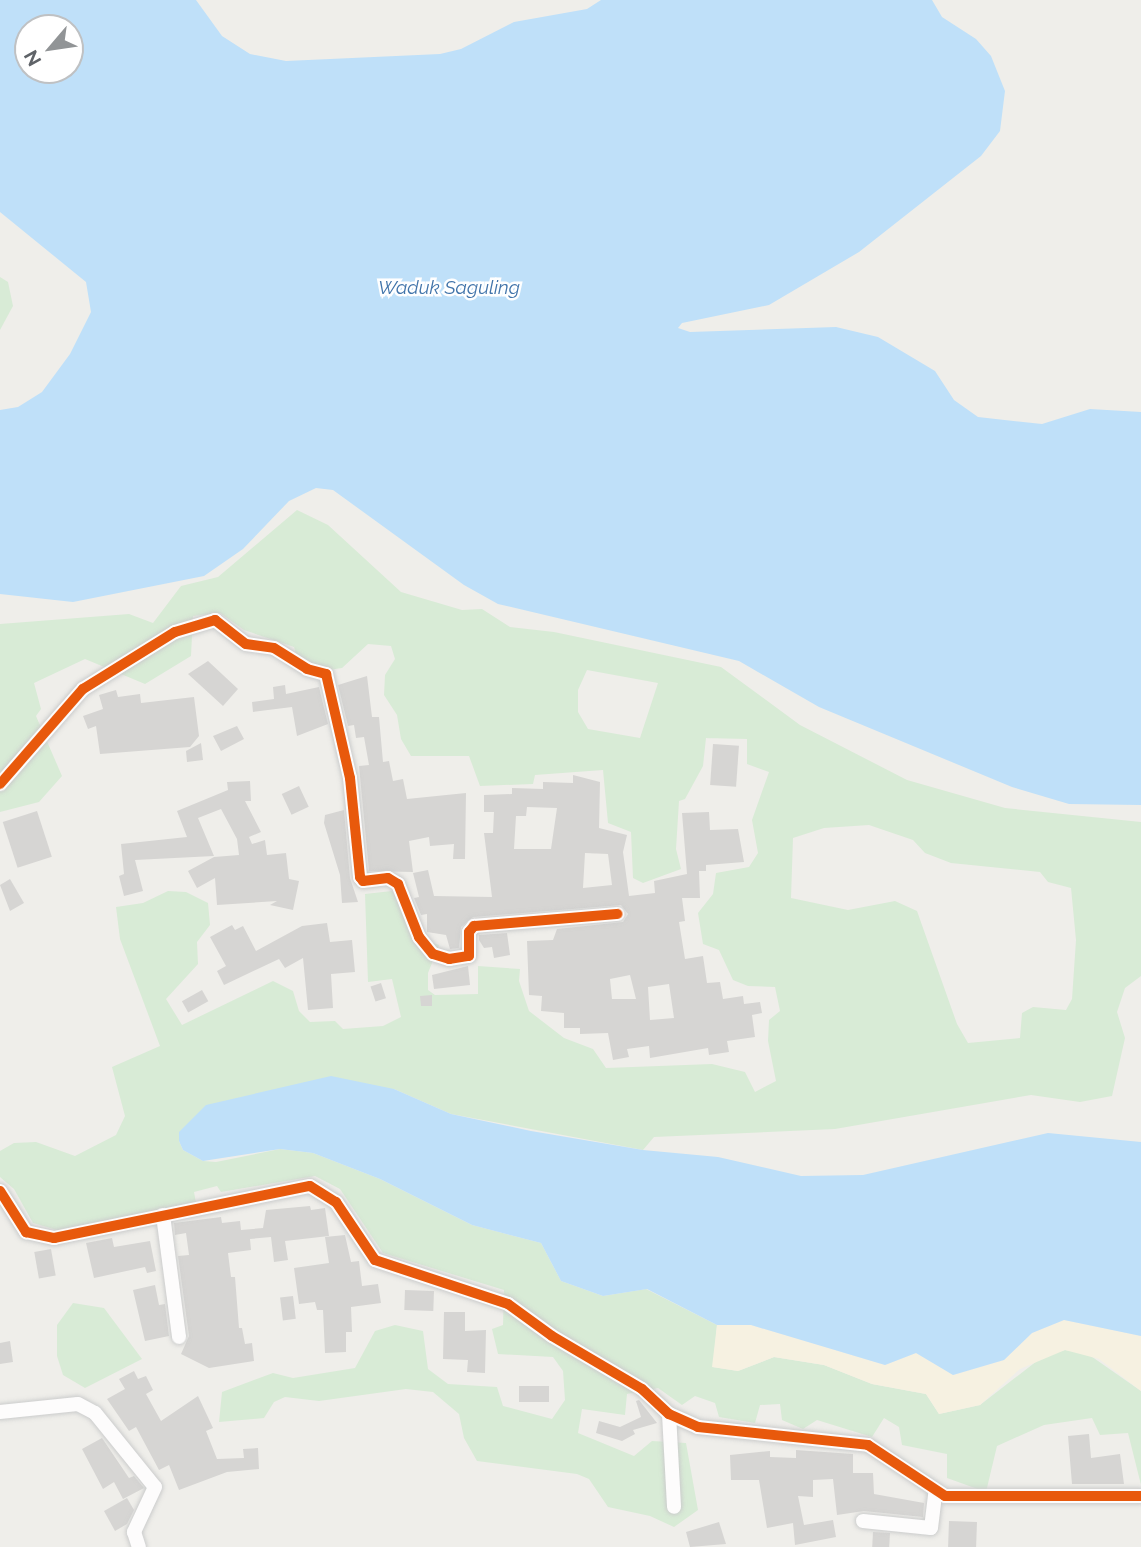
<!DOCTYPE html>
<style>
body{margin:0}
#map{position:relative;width:1141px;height:1547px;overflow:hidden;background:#efeeea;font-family:Raleway,sans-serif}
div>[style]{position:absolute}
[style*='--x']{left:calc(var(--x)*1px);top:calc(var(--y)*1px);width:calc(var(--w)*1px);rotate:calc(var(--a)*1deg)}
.green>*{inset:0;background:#d8ebd6}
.sand>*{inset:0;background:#f6f1e1}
.water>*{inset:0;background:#bfe0f9}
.building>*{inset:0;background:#d6d5d3;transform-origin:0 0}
.roads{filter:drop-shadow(0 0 2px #cbcccc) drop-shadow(0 0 2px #cbcccc)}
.minor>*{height:14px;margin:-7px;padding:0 7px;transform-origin:7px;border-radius:7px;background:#fdfcfc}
.cycleway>*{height:10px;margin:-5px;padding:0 5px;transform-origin:5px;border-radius:5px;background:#e8590c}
span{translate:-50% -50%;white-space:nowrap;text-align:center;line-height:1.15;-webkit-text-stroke:5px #fff;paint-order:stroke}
.water-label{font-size:19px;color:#4174aa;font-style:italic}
.north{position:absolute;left:14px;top:14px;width:70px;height:70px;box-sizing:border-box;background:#fff;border:2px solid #bfc1c3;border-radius:50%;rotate:241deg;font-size:19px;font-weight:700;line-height:28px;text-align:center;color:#5f6368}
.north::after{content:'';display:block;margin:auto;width:24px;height:32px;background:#919496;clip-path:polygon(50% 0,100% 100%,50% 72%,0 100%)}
</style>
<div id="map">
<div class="green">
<i style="clip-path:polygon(0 277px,8px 282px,13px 306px,0 330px)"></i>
<i style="clip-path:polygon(evenodd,297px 510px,328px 525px,401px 592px,462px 610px,482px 609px,510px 627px,554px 632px,721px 667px,800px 725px,907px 780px,1005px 808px,1141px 822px,1141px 976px,1125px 988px,1117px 1012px,1125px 1038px,1112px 1096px,1080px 1102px,1031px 1095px,835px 1129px,654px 1137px,643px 1150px,451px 1114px,394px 1089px,179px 1141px,183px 1150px,203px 1161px,216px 1162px,280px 1149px,313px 1153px,380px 1179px,472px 1225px,541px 1243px,561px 1281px,603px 1296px,646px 1289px,717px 1325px,713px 1367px,738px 1371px,774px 1357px,824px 1365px,872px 1384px,926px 1394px,939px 1414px,980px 1405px,1042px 1357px,1065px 1350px,1088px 1354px,1141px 1391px,1141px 1485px,1128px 1433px,1100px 1435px,1092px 1418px,1044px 1425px,997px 1446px,986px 1492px,947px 1478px,947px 1454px,902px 1445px,899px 1427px,884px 1418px,872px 1437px,817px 1420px,803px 1429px,782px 1420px,780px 1404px,760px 1405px,755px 1423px,719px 1417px,715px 1403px,695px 1396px,682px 1405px,658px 1388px,627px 1394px,625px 1415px,582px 1409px,578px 1433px,634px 1456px,652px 1441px,686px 1443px,698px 1510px,674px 1527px,650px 1516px,608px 1507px,589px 1479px,577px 1474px,477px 1461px,464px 1438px,459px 1414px,433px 1392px,406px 1389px,319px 1401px,285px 1397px,274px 1402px,264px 1418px,219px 1422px,222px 1392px,273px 1373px,293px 1378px,355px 1368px,375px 1331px,395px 1325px,423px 1331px,428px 1369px,448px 1384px,497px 1387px,503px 1406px,552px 1419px,565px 1400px,563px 1371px,553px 1357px,498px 1354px,492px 1329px,503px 1325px,504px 1290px,383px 1253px,340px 1189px,315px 1176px,221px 1192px,217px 1186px,194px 1192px,196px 1203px,57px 1230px,33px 1223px,14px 1189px,0 1177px,0 1151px,14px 1143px,36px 1142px,75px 1156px,116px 1135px,125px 1116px,112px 1067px,160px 1046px,120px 939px,116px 907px,143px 903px,168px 891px,186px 892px,208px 903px,210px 925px,197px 942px,198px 964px,166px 999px,182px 1025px,273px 981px,293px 991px,299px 1011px,310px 1022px,335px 1021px,343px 1029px,383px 1026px,401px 1017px,392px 979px,368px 982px,365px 894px,392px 891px,426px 941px,439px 945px,428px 973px,428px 990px,435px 995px,478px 994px,478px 966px,520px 969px,519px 981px,529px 1011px,564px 1038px,593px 1049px,606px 1068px,712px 1064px,745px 1072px,755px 1092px,776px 1081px,768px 1041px,769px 1020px,780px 1011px,775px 987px,748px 986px,733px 980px,719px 950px,703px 944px,698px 913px,713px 894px,716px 873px,749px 867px,758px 853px,752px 820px,769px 772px,747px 764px,747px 739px,706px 738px,703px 766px,685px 799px,679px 801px,676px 849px,681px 869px,643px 883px,633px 878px,631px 832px,608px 823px,603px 770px,535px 775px,533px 784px,480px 786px,469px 756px,411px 756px,401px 739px,397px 715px,384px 695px,385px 675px,395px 659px,391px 646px,368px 644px,342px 668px,301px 674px,294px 647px,244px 630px,220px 613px,193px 616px,191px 656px,145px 684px,85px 659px,34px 683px,41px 709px,36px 716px,62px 776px,39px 802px,0 812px,0 624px,129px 614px,153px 623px,181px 586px,218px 577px,297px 510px,587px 670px,658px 683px,640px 738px,588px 729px,578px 712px,578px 690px,587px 670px,297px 510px,869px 825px,913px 840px,925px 853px,951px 863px,1040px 872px,1048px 882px,1071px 888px,1076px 940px,1072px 999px,1066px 1010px,1033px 1007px,1022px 1013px,1020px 1038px,968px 1043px,957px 1024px,917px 911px,895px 901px,848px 910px,791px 898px,793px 838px,824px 828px,869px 825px)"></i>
<i style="clip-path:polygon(73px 1303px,104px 1308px,142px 1359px,85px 1388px,63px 1375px,57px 1356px,57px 1325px)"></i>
</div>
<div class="sand">
<i style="clip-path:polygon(1064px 1320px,1141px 1336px,1141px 1391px,1099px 1359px,1065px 1350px,1020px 1369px,980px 1405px,939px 1414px,926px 1394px,872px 1384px,824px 1365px,774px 1357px,738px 1371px,712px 1367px,717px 1325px,751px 1325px,885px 1365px,916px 1353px,954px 1375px,1004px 1360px,1032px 1333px)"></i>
</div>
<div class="water">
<i style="clip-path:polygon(evenodd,0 0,196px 0,222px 36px,250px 54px,286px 61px,440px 54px,461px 49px,514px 22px,587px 9px,601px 0,932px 0,942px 17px,976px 39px,991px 56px,1005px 91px,1000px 131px,981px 156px,859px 252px,769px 305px,682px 323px,678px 328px,690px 332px,836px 327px,878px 337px,935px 371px,954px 400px,978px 417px,1042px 424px,1090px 409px,1141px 412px,1141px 805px,1069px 804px,1012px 787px,819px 707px,739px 661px,498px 604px,464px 585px,333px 490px,316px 488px,289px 501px,243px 549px,204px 576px,73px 602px,0 594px,0 410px,18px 407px,42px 392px,70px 354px,91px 312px,86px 282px,0 212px,0 0,70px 28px,70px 70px,28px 70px,28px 28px,70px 28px)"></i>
<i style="clip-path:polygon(331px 1076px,394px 1089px,451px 1114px,531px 1131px,643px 1150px,718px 1157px,801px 1176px,863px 1175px,1048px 1133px,1141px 1142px,1141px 1336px,1064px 1320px,1032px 1333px,1004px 1360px,953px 1375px,916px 1353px,885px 1365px,751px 1325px,717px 1325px,647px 1289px,603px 1296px,561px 1281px,541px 1243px,472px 1225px,380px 1179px,313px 1153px,280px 1149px,203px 1161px,183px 1150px,179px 1141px,179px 1132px,206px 1105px)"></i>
</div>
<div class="building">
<i style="clip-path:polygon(208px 661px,238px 689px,223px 706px,188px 674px)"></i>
<i style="clip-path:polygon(367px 676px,372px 717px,379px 717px,383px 762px,389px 761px,393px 781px,403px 779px,407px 799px,466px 793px,465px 859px,453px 859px,454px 844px,430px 846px,429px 837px,409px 841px,413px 872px,369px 871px,359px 766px,369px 765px,364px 737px,356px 738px,354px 725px,348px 726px,338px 685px)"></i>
<i style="clip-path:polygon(285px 685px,286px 694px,319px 687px,328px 724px,297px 736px,292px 707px,253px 712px,252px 702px,274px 699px,273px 687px)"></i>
<i style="clip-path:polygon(116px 690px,118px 697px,140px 694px,141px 703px,194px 697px,199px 736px,190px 747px,100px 754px,96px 726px,88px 729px,83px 716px,103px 709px,99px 695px)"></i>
<i style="clip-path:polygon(237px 726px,244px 739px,221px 751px,213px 736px)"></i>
<i style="clip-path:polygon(201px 743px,203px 760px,187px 762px,186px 751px)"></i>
<i style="left:713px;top:744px;width:26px;height:41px;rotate:4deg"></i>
<i style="clip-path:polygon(evenodd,573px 775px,600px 782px,599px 828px,627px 835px,623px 852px,629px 896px,655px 893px,654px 881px,687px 874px,682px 813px,709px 812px,710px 830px,738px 829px,744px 862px,706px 865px,706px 871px,699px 871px,700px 898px,682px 898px,685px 921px,679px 922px,685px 959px,703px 956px,707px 983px,720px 982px,723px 999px,743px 996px,744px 1004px,760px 1002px,762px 1013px,752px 1015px,755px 1037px,727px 1041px,729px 1052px,709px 1055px,708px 1048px,650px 1058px,649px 1046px,627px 1049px,629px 1057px,613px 1060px,608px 1033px,580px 1034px,580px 1028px,564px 1028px,564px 1013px,541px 1011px,542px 996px,529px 995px,527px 941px,553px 940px,557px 929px,623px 922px,628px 914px,621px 905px,473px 917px,461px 927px,459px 948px,450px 949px,446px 935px,427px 932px,427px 914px,421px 915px,414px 898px,419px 897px,413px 873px,428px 870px,434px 896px,492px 897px,484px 833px,493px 833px,494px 812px,484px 812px,484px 795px,512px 794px,512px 788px,543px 789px,543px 782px,573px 783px,573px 775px,527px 807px,557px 808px,551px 849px,514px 849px,516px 816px,526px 816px,527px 807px,573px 775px,585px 853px,608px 854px,612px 885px,583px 888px,585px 853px,573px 775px,630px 975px,636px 999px,612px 999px,610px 979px,630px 975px,573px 775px,669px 984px,674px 1018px,650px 1020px,648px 987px,669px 984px)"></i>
<i style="clip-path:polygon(250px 781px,251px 801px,245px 801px,261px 832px,249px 837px,252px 844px,265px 840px,267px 855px,286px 853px,289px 879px,299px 881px,293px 910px,270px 905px,277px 901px,217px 905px,215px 878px,197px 888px,188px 871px,214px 857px,239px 855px,237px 839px,221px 809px,198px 818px,214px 856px,135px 860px,143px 891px,124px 896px,119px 876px,124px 874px,121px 844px,187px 837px,177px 811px,228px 790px,227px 782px)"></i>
<i style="left:299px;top:786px;width:23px;height:19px;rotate:65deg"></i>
<i style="clip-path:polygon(344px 810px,350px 878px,358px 902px,342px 903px,340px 875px,324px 823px,325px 815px)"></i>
<i style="left:37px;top:811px;width:48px;height:36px;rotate:72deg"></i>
<i style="clip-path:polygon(10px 879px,24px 903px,10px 911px,0 885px)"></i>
<i style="clip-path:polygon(327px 923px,330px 942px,352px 940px,355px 972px,331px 974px,333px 1008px,308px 1010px,303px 958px,285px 968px,279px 959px,224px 985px,217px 971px,226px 966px,210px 937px,232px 925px,235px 930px,243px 926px,256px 951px,302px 926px)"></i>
<i style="clip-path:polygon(507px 933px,510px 955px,494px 958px,492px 947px,484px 948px,479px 940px,479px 935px)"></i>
<i style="clip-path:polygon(468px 966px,470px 985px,434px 989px,432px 975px)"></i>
<i style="left:381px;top:983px;width:16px;height:11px;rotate:72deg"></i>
<i style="left:202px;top:990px;width:13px;height:23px;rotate:61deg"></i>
<i style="clip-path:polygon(432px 995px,432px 1006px,421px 1006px,420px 996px)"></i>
<i style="clip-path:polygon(310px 1206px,311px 1210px,325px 1208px,329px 1236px,285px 1241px,288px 1260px,274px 1262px,271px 1237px,250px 1239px,251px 1250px,228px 1253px,231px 1277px,235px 1277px,239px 1328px,242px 1328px,245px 1344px,252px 1343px,254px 1361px,209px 1368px,181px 1354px,189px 1336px,178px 1256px,189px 1255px,186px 1233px,175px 1235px,174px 1223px,221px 1217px,222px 1223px,240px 1221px,241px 1230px,263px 1228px,266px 1210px)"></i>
<i style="clip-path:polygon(345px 1235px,351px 1262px,359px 1261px,362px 1286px,378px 1284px,381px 1303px,351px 1307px,352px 1332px,346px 1332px,346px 1352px,325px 1353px,323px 1310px,317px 1310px,315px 1302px,299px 1304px,294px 1268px,329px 1263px,325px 1237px)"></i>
<i style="clip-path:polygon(112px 1238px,114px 1247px,150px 1241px,156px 1271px,147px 1273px,145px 1267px,94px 1278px,86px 1243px)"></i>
<i style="left:51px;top:1249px;width:27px;height:17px;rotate:80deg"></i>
<i style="clip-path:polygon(155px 1285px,159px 1305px,165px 1304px,169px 1336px,145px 1341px,133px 1290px)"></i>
<i style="left:405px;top:1290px;width:29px;height:20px;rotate:2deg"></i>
<i style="left:293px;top:1296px;width:23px;height:13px;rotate:83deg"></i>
<i style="clip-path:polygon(444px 1312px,465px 1312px,465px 1331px,486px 1330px,485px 1373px,467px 1372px,468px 1360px,443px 1359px)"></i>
<i style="clip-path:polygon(10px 1341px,13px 1362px,0 1364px,0 1343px)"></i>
<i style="clip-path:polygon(134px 1371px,138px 1379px,146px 1376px,153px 1390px,146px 1394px,161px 1421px,198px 1396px,213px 1428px,206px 1431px,217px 1459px,244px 1458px,243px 1449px,258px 1448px,259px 1469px,227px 1472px,179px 1490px,169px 1465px,159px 1470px,136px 1427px,129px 1431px,107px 1399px,125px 1389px,119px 1379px)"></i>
<i style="left:549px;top:1386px;width:16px;height:30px;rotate:90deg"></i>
<i style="clip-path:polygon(639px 1400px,657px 1423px,633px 1430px,635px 1434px,622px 1441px,596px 1433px,599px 1421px,620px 1427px,641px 1417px,636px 1401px)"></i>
<i style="clip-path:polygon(1089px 1434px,1091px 1458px,1120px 1454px,1124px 1484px,1072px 1484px,1068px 1436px)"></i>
<i style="clip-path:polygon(102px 1438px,129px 1478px,134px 1476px,144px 1488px,123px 1499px,114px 1482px,103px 1489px,82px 1449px)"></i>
<i style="clip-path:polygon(796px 1450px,853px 1454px,853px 1473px,873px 1473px,874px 1494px,924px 1503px,923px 1517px,864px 1511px,837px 1515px,833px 1479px,813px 1480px,813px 1497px,798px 1496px,804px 1525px,833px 1520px,836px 1537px,795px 1545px,793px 1523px,767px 1528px,759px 1480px,731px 1480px,730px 1455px,770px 1451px,770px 1457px,796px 1458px)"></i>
<i style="clip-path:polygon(127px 1498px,134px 1510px,127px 1524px,115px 1531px,104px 1511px)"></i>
<i style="left:949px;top:1521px;width:28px;height:26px;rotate:2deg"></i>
<i style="clip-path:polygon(719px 1522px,726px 1544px,690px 1547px,686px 1532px)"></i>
<i style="left:873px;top:1532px;width:17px;height:15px;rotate:3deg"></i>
</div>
<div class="roads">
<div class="minor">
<i style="--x:0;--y:784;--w:126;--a:-48.9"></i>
<i style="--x:83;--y:689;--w:108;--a:-31.8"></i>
<i style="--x:175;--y:632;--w:42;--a:-16.7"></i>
<i style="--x:215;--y:620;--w:39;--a:38"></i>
<i style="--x:246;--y:644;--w:28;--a:8"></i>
<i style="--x:274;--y:648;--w:39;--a:32"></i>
<i style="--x:307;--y:669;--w:20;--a:15"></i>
<i style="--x:326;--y:674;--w:107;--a:77"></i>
<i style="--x:350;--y:778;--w:100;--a:84.2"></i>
<i style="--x:360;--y:877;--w:5;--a:53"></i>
<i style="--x:363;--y:881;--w:25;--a:-7"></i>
<i style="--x:388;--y:878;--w:12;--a:31"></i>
<i style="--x:398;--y:884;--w:57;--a:68.4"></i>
<i style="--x:419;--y:937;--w:22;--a:51"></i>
<i style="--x:433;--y:954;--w:17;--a:17"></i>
<i style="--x:449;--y:959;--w:20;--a:-9"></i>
<i style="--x:469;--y:956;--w:24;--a:-90"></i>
<i style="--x:469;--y:932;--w:8;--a:-50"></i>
<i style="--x:474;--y:926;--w:144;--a:-4.8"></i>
<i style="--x:0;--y:1191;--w:49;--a:57.6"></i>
<i style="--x:26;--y:1232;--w:29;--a:12"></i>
<i style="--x:54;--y:1238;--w:261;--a:-11.5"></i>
<i style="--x:310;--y:1186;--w:31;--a:32"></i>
<i style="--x:336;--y:1202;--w:70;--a:56.1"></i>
<i style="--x:375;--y:1260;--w:140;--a:18.3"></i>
<i style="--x:508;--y:1304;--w:54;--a:36"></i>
<i style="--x:552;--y:1336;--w:104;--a:30.5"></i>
<i style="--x:642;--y:1389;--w:37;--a:43"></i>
<i style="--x:669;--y:1414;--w:32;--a:24"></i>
<i style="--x:698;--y:1427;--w:171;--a:6"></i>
<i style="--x:868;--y:1445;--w:92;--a:33.5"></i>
<i style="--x:945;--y:1496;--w:196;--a:0"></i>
<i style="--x:163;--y:1215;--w:123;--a:82.5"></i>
<i style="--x:0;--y:1412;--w:78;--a:-5.9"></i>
<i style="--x:78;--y:1404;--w:19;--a:28"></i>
<i style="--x:95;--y:1413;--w:95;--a:51"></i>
<i style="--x:155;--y:1487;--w:50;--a:115"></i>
<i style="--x:134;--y:1532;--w:16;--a:72"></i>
<i style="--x:669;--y:1414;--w:93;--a:86.9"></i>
<i style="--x:863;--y:1521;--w:68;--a:5.9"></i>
<i style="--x:931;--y:1528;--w:34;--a:-83"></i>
</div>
</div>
<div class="cycleway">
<i style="--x:0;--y:784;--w:126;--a:-48.9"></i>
<i style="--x:83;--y:689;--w:108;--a:-31.8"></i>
<i style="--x:175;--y:632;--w:42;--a:-16.7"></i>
<i style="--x:215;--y:620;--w:39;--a:38"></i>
<i style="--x:246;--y:644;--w:28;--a:8"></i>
<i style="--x:274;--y:648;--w:39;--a:32"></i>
<i style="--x:307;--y:669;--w:20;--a:15"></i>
<i style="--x:326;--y:674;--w:107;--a:77"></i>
<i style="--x:350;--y:778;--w:100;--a:84.2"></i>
<i style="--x:360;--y:877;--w:5;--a:53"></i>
<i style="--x:363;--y:881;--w:25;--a:-7"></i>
<i style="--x:388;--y:878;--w:12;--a:31"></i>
<i style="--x:398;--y:884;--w:57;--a:68.4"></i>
<i style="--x:419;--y:937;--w:22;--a:51"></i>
<i style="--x:433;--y:954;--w:17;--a:17"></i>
<i style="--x:449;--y:959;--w:20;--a:-9"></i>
<i style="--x:469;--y:956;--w:24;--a:-90"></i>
<i style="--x:469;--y:932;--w:8;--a:-50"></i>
<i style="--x:474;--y:926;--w:144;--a:-4.8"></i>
<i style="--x:0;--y:1191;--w:49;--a:57.6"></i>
<i style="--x:26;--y:1232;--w:29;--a:12"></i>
<i style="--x:54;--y:1238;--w:261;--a:-11.5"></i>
<i style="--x:310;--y:1186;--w:31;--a:32"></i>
<i style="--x:336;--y:1202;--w:70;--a:56.1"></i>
<i style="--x:375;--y:1260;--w:140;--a:18.3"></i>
<i style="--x:508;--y:1304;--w:54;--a:36"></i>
<i style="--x:552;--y:1336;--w:104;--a:30.5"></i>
<i style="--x:642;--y:1389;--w:37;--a:43"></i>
<i style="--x:669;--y:1414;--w:32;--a:24"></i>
<i style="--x:698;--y:1427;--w:171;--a:6"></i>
<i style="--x:868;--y:1445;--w:92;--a:33.5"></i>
<i style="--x:945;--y:1496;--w:196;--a:0"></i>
</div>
<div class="water-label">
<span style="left:449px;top:288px">Waduk Saguling</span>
</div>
<div class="north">N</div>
</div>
